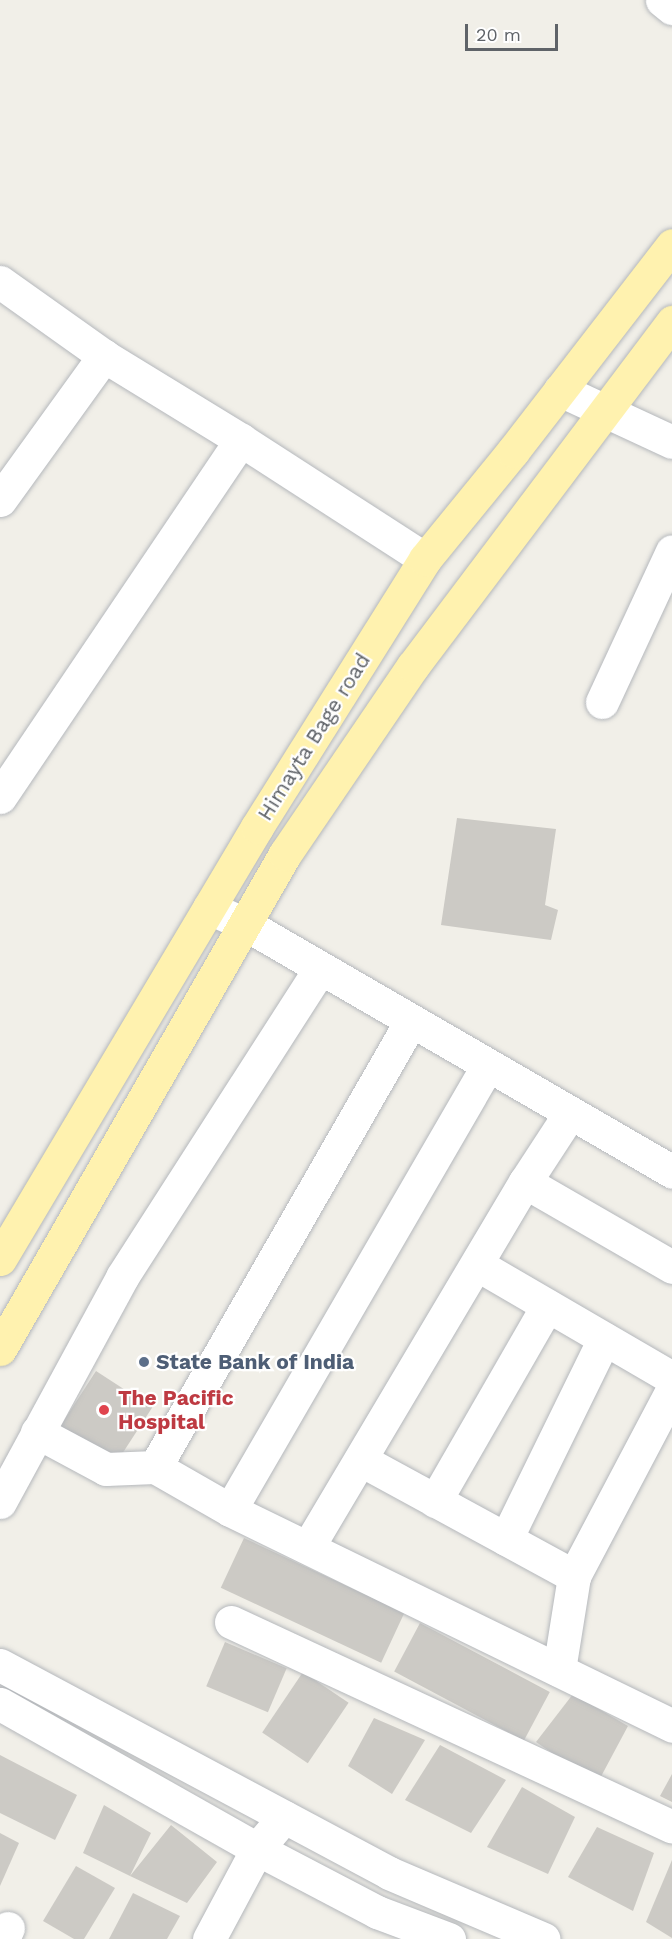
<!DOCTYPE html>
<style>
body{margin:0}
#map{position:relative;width:672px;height:1939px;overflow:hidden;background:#f1efe8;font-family:"Work Sans",sans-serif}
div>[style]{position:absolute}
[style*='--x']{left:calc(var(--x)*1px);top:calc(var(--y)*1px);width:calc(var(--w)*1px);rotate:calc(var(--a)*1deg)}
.building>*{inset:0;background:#cccac5;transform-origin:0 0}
.roads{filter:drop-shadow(0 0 2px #b5b8bc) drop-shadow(0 0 2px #b5b8bc)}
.street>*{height:33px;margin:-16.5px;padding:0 16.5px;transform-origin:16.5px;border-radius:16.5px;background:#fff}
.secondary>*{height:33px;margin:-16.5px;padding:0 16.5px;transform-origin:16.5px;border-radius:16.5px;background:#fff}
.primary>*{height:33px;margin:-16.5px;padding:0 16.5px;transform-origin:16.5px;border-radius:16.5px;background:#fff2af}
.dots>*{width:16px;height:16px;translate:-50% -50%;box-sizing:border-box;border:3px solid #fff;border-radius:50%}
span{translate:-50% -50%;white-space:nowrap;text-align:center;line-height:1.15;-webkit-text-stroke:4.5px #fff;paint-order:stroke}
.street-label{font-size:21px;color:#5f6368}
.service-label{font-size:21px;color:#4e5e75;font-weight:700}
.left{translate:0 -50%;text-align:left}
.health-label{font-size:21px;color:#be3a42;font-weight:700}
.scale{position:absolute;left:465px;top:24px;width:93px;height:27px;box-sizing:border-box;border:3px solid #5f6368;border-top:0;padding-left:8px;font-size:18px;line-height:21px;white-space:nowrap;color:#5f6368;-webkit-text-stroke:4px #fff;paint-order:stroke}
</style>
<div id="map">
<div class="building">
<i style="clip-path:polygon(457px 818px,556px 829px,545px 905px,558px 910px,551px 940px,441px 925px)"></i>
<i style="left:96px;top:1371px;width:67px;height:67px;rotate:33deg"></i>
<i style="left:244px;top:1538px;width:177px;height:55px;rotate:25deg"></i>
<i style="left:420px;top:1623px;width:147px;height:55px;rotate:28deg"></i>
<i style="left:225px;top:1642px;width:67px;height:48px;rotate:23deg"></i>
<i style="left:303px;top:1672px;width:55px;height:73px;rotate:34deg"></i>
<i style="clip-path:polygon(573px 1694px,628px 1726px,597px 1784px,536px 1742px)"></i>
<i style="clip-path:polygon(374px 1718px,425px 1740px,392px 1794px,348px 1766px)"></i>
<i style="clip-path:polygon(440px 1745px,506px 1780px,471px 1833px,405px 1800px)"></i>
<i style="clip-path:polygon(0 1755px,77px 1795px,55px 1840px,0 1813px)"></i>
<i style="clip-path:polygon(672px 1774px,672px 1802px,660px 1796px)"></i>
<i style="clip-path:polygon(522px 1787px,575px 1817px,548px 1874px,487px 1847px)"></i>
<i style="clip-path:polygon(104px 1805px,151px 1833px,130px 1876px,171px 1825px,217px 1862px,187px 1903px,130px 1876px,83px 1853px)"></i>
<i style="clip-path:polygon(597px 1827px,654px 1853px,633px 1911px,568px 1877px)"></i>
<i style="clip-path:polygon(0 1833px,19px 1843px,0 1886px)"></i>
<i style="clip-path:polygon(672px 1860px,672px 1938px,646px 1922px)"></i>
<i style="clip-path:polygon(76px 1866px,115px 1888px,84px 1939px,74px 1939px,43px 1921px)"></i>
<i style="clip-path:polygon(133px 1893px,180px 1916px,167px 1939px,109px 1939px)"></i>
</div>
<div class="roads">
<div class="street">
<i style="--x:662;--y:0;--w:13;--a:39"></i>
<i style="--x:0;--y:282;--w:128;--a:35.4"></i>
<i style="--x:104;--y:356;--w:161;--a:31.5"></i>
<i style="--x:241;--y:440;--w:219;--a:32.9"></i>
<i style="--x:560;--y:390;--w:123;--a:24.9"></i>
<i style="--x:0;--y:500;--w:178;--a:-54.2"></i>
<i style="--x:602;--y:702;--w:166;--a:-65.1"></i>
<i style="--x:0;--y:797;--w:431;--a:-56"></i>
<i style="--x:209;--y:908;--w:39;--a:24"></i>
<i style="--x:245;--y:924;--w:494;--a:30.1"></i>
<i style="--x:525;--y:1182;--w:170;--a:30"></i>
<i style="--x:478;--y:1265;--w:225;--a:30.2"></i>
<i style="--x:37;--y:1432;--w:78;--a:28.2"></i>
<i style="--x:106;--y:1469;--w:49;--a:-2.3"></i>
<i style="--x:155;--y:1467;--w:86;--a:29.8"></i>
<i style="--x:230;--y:1510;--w:492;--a:26"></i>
<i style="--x:361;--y:1460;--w:243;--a:28.6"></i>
<i style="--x:155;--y:1467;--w:514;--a:-60.14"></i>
<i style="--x:435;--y:1501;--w:225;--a:-60.1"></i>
<i style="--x:0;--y:1502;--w:256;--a:-61.5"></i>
<i style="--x:122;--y:1277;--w:367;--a:-57.3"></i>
<i style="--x:230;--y:1510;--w:514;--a:-59.9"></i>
<i style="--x:506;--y:1539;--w:223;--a:-63.9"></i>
<i style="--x:308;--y:1547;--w:425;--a:-59.3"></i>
<i style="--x:525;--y:1182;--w:82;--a:-56.9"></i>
<i style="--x:231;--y:1622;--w:486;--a:24.9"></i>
<i style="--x:559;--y:1670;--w:95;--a:-80.9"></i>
<i style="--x:574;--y:1576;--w:210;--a:-62.2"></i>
<i style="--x:3;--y:1939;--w:12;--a:-66"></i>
<i style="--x:209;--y:1939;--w:102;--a:-61.9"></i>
<i style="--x:257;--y:1849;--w:42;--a:-49.8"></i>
</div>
<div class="secondary">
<i style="--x:0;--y:1665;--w:441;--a:28.1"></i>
<i style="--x:389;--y:1873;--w:168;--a:23.1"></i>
<i style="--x:0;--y:1704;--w:295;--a:29.4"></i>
<i style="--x:257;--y:1849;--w:136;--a:27.7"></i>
<i style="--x:377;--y:1912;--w:77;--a:20.6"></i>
</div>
<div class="primary">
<i style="--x:0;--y:1259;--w:503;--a:-59.25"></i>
<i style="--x:257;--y:827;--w:316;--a:-57.9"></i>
<i style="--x:425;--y:559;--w:139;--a:-50.8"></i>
<i style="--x:513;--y:451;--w:260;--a:-52.3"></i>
<i style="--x:0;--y:1349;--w:571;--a:-60.07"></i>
<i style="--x:285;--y:854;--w:227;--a:-55.8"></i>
<i style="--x:413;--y:666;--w:431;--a:-53"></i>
</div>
</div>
<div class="dots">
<i style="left:144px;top:1362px;background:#5c6f8a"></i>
<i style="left:104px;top:1410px;background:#e0444e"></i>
</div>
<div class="street-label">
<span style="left:314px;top:737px;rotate:-58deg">Himayta Bage road</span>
</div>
<div class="service-label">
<span class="left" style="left:156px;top:1362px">State Bank of India</span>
</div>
<div class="health-label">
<span class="left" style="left:118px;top:1410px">The Pacific<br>Hospital</span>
</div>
<div class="scale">20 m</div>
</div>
